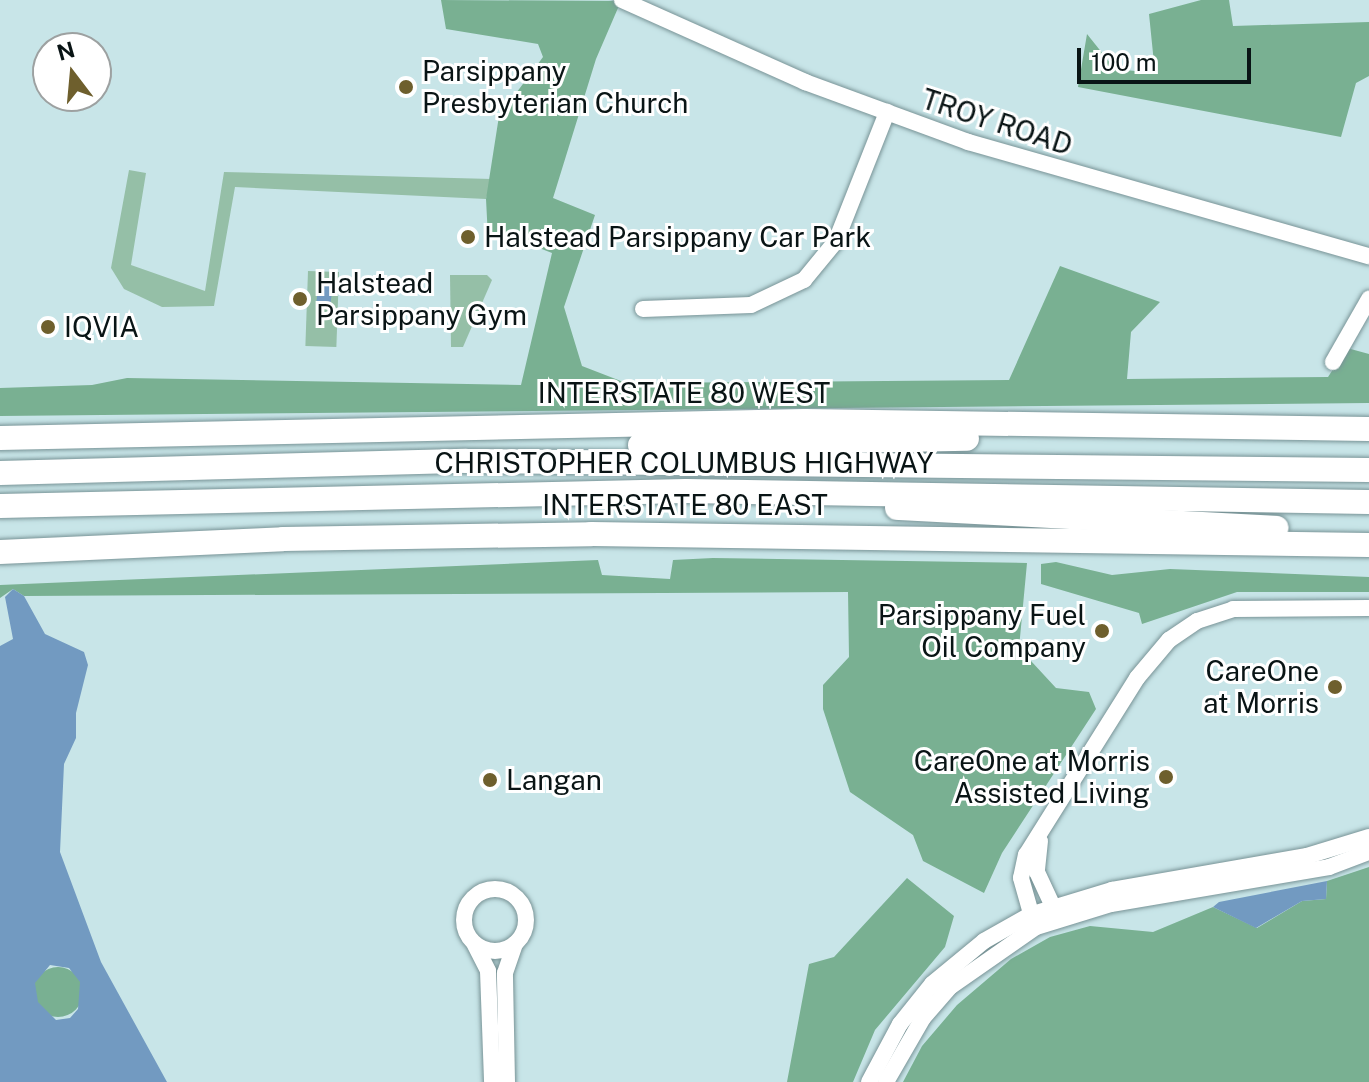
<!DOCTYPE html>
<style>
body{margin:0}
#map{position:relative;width:1369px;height:1082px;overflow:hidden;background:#c8e5e8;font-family:"Public Sans",sans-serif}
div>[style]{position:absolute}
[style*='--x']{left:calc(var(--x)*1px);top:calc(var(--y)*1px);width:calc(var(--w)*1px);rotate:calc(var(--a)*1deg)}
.green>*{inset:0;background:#95bfa7;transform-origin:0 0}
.forest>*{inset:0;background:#79b092}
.round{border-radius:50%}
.water>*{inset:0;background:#729ac1}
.roads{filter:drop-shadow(0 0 2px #789396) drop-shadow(0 0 2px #789396)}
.minor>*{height:16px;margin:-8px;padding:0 8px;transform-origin:8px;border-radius:8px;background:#fff}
.minor>.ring{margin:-8px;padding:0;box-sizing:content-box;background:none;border:16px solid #fff;border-radius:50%}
.highway>*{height:24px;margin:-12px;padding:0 12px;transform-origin:12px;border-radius:12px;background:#fff}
.dots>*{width:22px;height:22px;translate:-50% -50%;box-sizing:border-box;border:4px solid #fff;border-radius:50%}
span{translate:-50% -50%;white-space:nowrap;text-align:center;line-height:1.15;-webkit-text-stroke:6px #fff;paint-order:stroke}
.poi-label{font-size:28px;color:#091415}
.left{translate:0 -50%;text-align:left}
.right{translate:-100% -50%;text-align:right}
.street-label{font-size:28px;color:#091415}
.north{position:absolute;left:32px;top:32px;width:80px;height:80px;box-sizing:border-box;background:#fff;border:2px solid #9da1a1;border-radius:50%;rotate:344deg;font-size:22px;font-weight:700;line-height:32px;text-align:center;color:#091415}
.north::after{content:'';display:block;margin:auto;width:28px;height:36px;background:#6e5f2d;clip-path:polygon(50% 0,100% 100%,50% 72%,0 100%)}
.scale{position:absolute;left:1077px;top:48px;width:174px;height:36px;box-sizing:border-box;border:4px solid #091415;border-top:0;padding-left:10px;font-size:24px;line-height:28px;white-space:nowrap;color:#091415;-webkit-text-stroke:6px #fff;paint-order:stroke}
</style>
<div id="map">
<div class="green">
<i style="clip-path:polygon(129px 170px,146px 173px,131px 265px,205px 291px,224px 172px,492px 179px,486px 199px,235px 187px,214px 306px,162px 307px,124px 289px,111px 268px)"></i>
<i style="left:308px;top:271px;width:31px;height:75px;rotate:2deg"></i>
<i style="clip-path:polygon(450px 275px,487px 275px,492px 280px,463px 347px,451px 347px)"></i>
</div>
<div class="forest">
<i style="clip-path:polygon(441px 0,621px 1px,596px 59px,553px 198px,595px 215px,564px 307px,582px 366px,626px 383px,1009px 380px,1060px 266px,1160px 302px,1131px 332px,1127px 379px,1328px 377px,1347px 348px,1369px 354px,1369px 403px,0 416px,0 388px,92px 385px,127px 378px,521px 385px,552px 253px,516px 239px,488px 238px,486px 199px,499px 116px,543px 57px,538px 44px,446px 29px)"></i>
<i style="clip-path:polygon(1201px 0,1229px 0,1233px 26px,1369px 22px,1369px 76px,1356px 83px,1341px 137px,1078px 87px,1087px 34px,1115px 69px,1155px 73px,1149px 14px)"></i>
<i style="clip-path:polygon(713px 558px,1027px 563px,1019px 648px,1056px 688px,1089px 692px,1096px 709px,1002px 853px,984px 893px,923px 861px,913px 835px,850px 792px,823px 709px,823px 685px,849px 657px,848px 592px,24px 596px,13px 589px,0 598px,0 585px,598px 560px,602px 575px,670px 579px,673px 560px)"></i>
<i style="clip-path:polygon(1056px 562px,1112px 575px,1170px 569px,1369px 577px,1369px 592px,1237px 592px,1142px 624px,1139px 613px,1041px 584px,1041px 564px)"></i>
<i style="clip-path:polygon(1369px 867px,1369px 1082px,903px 1082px,922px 1046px,957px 1005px,1011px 959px,1050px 937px,1090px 926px,1153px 932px,1213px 907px,1257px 928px,1302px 901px,1326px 899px,1327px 881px)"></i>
<i style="clip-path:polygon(907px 878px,954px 916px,945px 947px,875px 1030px,853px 1082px,787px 1082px,809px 964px,834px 957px)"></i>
<i class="round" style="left:33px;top:967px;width:50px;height:50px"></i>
</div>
<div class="water">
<i style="clip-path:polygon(319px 279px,334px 279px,330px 306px,316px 306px)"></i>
<i style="clip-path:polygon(evenodd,13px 589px,24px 596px,45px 634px,84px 652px,88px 665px,76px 713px,76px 738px,64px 764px,60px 852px,101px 962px,167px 1082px,0 1082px,0 646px,13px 639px,5px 597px,13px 589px,50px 965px,69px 968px,80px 982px,78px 1009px,70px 1018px,56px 1020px,38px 1002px,35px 983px,50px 965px)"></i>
<i style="clip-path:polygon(1327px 881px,1326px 899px,1302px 901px,1256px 928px,1213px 907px,1219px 902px)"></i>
</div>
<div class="roads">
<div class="minor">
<i style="--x:622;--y:0;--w:201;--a:24.1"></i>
<i style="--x:805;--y:82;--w:174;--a:20.2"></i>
<i style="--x:968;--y:142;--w:417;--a:15.9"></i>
<i style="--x:643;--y:309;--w:108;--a:-2.1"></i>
<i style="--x:751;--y:305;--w:59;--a:-25.3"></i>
<i style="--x:804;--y:280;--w:50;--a:-50.6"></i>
<i style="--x:836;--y:241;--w:139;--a:-68.4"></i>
<i style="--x:1333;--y:362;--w:73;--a:-60.3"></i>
<i style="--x:1040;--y:841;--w:31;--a:96"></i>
<i style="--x:1037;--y:872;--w:45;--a:65.1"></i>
<i class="ring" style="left:464px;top:889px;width:46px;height:46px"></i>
<i style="--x:1034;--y:924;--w:48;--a:-105.8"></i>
<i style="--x:1021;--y:878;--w:24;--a:-78"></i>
<i style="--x:1026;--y:855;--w:209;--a:-57.9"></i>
<i style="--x:1137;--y:678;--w:50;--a:-49.9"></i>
<i style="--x:1169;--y:640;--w:34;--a:-34"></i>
<i style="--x:1197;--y:621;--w:38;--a:-18"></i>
<i style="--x:1233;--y:609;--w:136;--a:-0.4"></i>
<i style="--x:475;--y:945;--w:29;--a:63"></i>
<i style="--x:488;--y:971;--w:111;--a:87.9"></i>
<i style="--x:507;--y:1082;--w:109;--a:-91.1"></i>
<i style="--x:505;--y:973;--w:31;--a:-71"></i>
<i style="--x:869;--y:1082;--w:66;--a:-61.9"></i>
<i style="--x:900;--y:1024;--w:51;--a:-51.3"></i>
<i style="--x:932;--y:984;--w:67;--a:-39.6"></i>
<i style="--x:984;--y:941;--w:53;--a:-29.5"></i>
<i style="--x:1030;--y:915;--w:86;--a:-17"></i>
<i style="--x:1112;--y:890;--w:198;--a:-9.9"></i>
<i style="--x:1307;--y:856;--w:65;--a:-17"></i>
<i style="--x:886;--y:1082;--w:74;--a:-60"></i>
<i style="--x:923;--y:1018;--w:41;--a:-48.9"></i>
<i style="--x:950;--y:987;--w:105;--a:-34.9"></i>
<i style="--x:1036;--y:927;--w:78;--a:-17"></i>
<i style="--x:1111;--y:904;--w:221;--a:-9.6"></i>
<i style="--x:1329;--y:867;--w:43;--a:-20.6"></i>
</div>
<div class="highway">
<i style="--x:0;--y:438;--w:805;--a:-1.21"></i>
<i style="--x:805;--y:421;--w:564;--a:0.81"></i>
<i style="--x:640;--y:445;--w:327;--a:-1.1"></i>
<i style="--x:0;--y:473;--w:466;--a:-1.5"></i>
<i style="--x:466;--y:461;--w:903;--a:0.57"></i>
<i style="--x:0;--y:506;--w:686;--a:-1.25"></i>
<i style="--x:686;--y:491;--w:683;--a:0.92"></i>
<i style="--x:897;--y:508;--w:380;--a:3"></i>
<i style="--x:0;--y:552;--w:283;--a:-2.6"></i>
<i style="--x:283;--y:539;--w:308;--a:-0.9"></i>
<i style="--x:591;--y:534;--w:778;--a:0.81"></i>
</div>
</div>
<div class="dots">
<i style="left:406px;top:87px;background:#6e5f2d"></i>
<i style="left:468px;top:237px;background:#6e5f2d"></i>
<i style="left:300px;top:299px;background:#6e5f2d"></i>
<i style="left:48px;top:327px;background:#6e5f2d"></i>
<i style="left:1102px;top:631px;background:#6e5f2d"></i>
<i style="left:1335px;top:687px;background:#6e5f2d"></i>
<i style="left:1166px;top:777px;background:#6e5f2d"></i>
<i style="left:490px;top:780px;background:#6e5f2d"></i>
</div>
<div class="poi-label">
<span class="left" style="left:422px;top:87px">Parsippany<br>Presbyterian Church</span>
<span class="left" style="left:484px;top:237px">Halstead Parsippany Car Park</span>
<span class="left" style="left:316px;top:299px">Halstead<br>Parsippany Gym</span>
<span class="left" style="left:64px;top:327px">IQVIA</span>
<span class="right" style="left:1086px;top:631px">Parsippany Fuel<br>Oil Company</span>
<span class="right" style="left:1319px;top:687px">CareOne<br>at Morris</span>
<span class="right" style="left:1150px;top:777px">CareOne at Morris<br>Assisted Living</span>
<span class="left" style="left:506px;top:780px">Langan</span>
</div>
<div class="street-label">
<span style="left:997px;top:122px;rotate:18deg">TROY ROAD</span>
<span style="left:684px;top:393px">INTERSTATE 80 WEST</span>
<span style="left:684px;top:463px">CHRISTOPHER COLUMBUS HIGHWAY</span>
<span style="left:685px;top:505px">INTERSTATE 80 EAST</span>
</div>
<div class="north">N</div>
<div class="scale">100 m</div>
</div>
